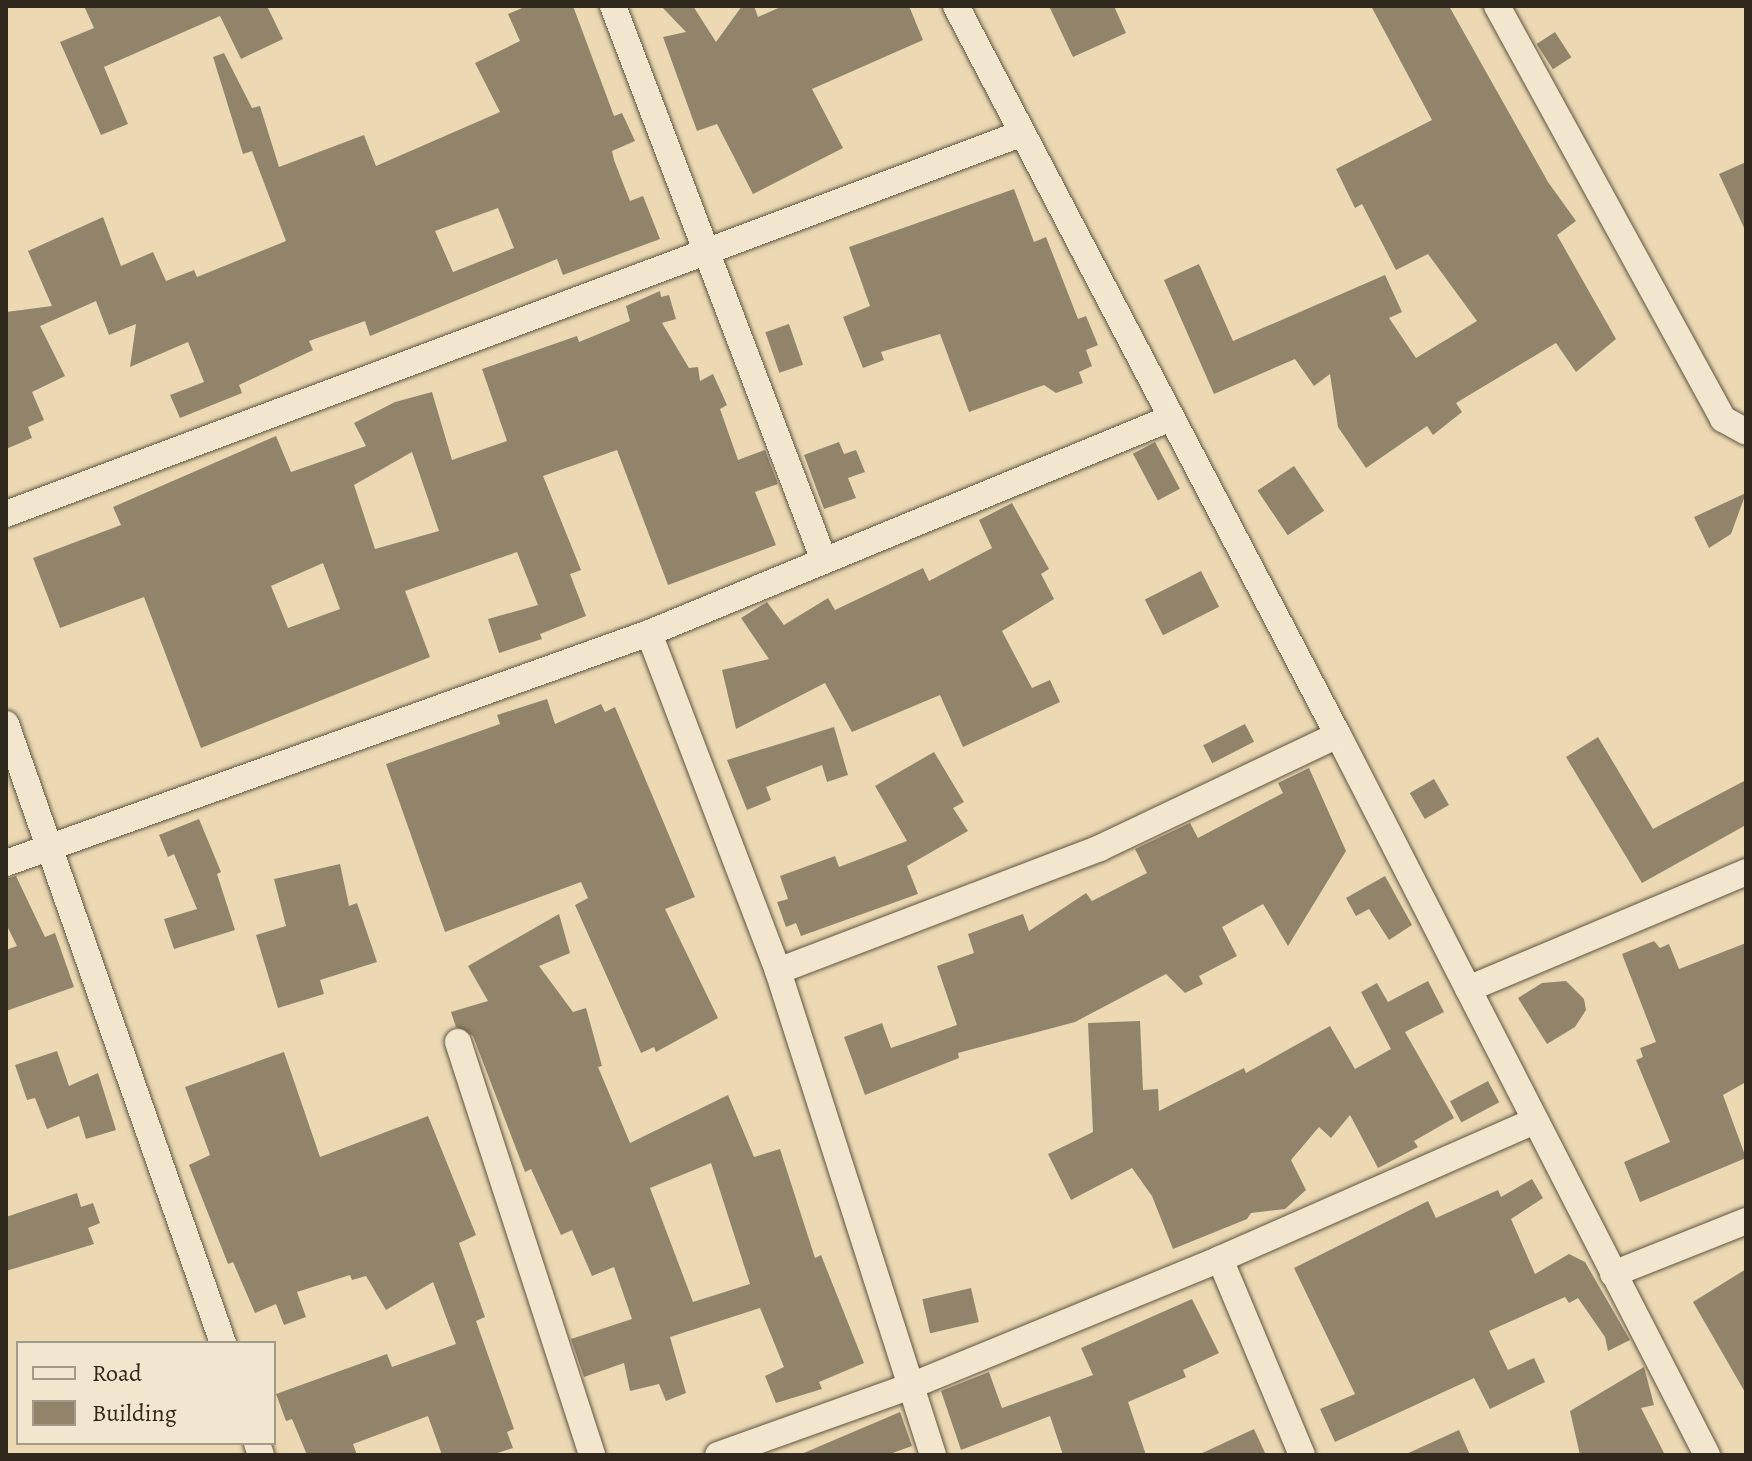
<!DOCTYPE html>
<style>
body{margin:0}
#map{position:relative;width:1752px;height:1461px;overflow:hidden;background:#ecd9b3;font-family:Alegreya,serif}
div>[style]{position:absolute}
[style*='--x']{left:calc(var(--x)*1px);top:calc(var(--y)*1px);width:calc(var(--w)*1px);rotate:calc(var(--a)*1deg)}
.building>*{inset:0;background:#92846b;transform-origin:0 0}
.roads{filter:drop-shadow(0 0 2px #605442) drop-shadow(0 0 2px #605442)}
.minor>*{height:26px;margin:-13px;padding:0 13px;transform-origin:13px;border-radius:13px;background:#f3e6ce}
span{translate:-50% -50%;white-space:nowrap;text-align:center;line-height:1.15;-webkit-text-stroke:6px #f3e6ce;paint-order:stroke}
.frame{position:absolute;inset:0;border:8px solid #31281d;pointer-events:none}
.legend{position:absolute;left:16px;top:1341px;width:260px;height:104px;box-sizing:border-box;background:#f3e6ce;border:2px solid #a59a87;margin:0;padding:10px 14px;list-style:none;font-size:24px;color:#31281d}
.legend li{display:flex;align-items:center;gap:16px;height:40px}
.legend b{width:40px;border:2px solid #a59a87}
</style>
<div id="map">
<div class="building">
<i style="clip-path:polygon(84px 6px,267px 6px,283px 39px,241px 59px,220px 16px,104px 67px,128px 124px,101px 135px,60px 42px,94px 28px)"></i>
<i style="clip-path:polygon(evenodd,527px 6px,573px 6px,614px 116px,622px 113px,635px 141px,612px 151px,614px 160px,630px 201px,643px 196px,660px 239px,563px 275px,557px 259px,370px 336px,365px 321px,309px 341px,313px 350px,239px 385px,242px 393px,180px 418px,170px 395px,204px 382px,188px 342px,130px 367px,136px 324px,109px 335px,96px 301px,40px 326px,65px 376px,32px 392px,44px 420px,28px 427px,32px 438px,6px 449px,6px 312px,52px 306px,28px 251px,103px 217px,121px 266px,153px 252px,166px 281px,194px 270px,197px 277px,286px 241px,252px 151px,243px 154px,213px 57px,224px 53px,252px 108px,260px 106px,279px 167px,364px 135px,376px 166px,500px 112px,475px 63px,520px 41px,508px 14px,527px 6px,498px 208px,514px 248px,453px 272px,435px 231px,498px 208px)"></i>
<i style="clip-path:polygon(661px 6px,693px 6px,716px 42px,742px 6px,754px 6px,758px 17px,783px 6px,909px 6px,923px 40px,812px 89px,843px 148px,753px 194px,717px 124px,697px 131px,663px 37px,686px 32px)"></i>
<i style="clip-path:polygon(1049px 6px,1114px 6px,1126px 33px,1073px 57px)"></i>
<i style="clip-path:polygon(1371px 6px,1449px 6px,1548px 182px,1576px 221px,1557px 235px,1616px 339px,1576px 372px,1556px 343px,1456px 403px,1462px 412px,1433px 435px,1427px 426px,1366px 468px,1338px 427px,1330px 374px,1314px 386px,1295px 359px,1214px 394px,1164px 280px,1199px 264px,1233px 341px,1385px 275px,1402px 312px,1389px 318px,1416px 358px,1477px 321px,1428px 254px,1396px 270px,1362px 204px,1355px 208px,1336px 169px,1432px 120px)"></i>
<i style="left:1555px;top:32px;width:30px;height:22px;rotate:57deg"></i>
<i style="clip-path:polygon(1746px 162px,1746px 232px,1719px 174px)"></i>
<i style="clip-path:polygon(1014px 189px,1034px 242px,1046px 237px,1078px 319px,1086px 316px,1098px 345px,1086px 350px,1092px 366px,1079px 372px,1083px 383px,1056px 393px,1044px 385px,969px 412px,940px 334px,881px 352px,884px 360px,863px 368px,843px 317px,870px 306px,849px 247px)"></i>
<i style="clip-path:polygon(evenodd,660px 291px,661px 297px,669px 295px,676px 319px,662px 323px,689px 368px,698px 367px,700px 381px,713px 374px,727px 405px,720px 409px,738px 460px,765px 450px,778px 484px,755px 492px,776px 545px,668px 585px,617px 450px,543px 476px,581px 570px,570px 574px,586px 616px,540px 634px,542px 639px,499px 653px,488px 619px,538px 605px,517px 552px,405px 591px,430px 657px,201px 748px,144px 597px,60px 628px,33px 558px,121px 525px,113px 507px,276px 436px,291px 472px,366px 446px,354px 423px,395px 402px,432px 392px,452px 460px,507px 441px,482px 369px,577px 336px,579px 342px,630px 321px,626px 306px,660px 291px,412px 452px,439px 531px,375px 549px,354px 485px,412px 452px,660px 291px,323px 563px,340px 609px,288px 628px,271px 586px,323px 563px)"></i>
<i style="left:789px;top:324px;width:43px;height:25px;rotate:71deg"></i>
<i style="clip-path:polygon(839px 442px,844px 454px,856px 450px,865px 472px,848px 478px,856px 498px,824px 509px,804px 455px)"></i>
<i style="left:1155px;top:442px;width:53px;height:25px;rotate:62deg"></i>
<i style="left:1294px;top:466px;width:54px;height:44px;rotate:56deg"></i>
<i style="clip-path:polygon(1746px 493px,1731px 534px,1709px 548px,1694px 517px)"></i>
<i style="clip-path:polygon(1012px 503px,1049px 569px,1041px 574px,1054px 599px,1002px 631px,1032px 688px,1050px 680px,1060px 702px,963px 747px,940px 695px,852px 732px,825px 683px,736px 729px,722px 670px,769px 659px,741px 618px,767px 602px,784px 625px,828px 598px,835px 610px,923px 568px,929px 581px,992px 548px,979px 520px)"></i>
<i style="left:1201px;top:571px;width:40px;height:63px;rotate:63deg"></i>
<i style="clip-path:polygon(547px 699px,555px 724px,601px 704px,605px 712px,615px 707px,695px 897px,665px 909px,718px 1018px,656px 1052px,654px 1047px,641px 1053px,575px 905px,588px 898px,581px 882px,445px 932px,386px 764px,500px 724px,497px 715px)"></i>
<i style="left:1245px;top:724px;width:20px;height:47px;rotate:63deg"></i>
<i style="clip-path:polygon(834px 727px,848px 775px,827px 782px,822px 765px,766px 787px,771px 800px,747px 810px,727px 760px)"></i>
<i style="clip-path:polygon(1598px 737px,1653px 829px,1746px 780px,1746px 825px,1642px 883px,1566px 757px)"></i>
<i style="clip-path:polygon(934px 752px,964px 802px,953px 808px,968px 831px,907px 866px,918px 894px,801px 936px,796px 923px,786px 927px,777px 902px,788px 899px,780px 876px,835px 856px,839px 867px,907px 841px,875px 786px)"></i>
<i style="clip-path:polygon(1309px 768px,1346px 851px,1288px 946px,1263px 904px,1222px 927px,1237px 956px,1199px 976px,1203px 984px,1185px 993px,1166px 974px,1075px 1022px,958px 1053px,959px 1058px,865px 1095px,844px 1037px,882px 1023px,891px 1048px,957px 1025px,937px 966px,974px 953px,968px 934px,1023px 914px,1029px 931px,1086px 893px,1092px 901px,1147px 873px,1135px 849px,1190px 823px,1198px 838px,1283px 793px,1278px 783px)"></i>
<i style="left:1434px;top:779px;width:30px;height:28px;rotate:60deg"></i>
<i style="clip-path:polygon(199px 819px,221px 872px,217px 874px,235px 930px,174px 949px,164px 919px,197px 909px,174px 854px,168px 857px,159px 835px)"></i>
<i style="clip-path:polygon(340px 864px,349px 906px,357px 903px,377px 962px,320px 980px,324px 994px,278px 1008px,256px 935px,286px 926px,274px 879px)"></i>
<i style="clip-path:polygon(16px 876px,45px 937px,55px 933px,74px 987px,6px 1011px,6px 950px,17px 946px,6px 924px,6px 879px)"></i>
<i style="clip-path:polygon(1385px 876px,1412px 925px,1389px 940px,1369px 909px,1356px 916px,1346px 898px)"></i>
<i style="clip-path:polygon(evenodd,559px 914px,570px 953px,539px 966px,573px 1012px,586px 1008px,602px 1066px,598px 1067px,630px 1143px,728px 1095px,754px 1157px,780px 1149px,815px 1258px,821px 1255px,864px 1363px,819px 1382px,822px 1389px,776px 1403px,765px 1376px,784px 1367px,760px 1308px,670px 1337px,686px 1393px,666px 1401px,659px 1384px,630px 1391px,624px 1363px,584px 1377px,571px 1339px,632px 1319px,614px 1267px,592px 1276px,572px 1230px,561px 1235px,531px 1169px,525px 1172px,473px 1036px,456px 1027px,451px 1012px,488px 1001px,468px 966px,559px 914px,711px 1163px,750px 1284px,693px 1302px,650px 1188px,711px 1163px)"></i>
<i style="clip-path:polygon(1654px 941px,1660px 948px,1669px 944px,1679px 969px,1746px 943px,1746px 1082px,1723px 1095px,1746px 1158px,1640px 1202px,1624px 1162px,1670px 1142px,1636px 1060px,1643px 1057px,1640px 1048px,1656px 1042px,1622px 954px)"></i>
<i style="clip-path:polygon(1428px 981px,1444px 1012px,1405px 1032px,1454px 1118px,1414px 1141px,1418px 1147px,1378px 1168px,1350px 1115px,1331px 1138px,1319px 1127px,1291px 1160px,1306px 1190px,1285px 1209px,1251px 1213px,1247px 1219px,1173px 1249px,1152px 1196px,1132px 1168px,1071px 1200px,1048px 1154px,1093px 1132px,1088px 1023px,1140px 1021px,1143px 1090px,1158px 1089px,1159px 1111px,1244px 1068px,1246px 1073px,1330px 1026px,1355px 1069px,1391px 1049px,1361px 992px,1377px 983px,1388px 1002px)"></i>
<i style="clip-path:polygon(1566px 981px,1584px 999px,1586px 1010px,1575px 1027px,1547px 1044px,1518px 998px,1542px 983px)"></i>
<i style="clip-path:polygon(57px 1051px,69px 1086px,98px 1073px,116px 1130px,86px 1139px,79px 1116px,47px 1129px,35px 1098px,27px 1100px,15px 1065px)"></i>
<i style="clip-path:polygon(284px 1052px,320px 1157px,428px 1116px,476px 1235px,459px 1243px,485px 1317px,476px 1321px,514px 1429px,507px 1432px,513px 1448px,491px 1455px,442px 1455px,428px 1416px,353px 1444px,357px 1455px,307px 1455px,292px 1419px,286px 1421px,276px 1394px,387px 1354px,392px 1367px,456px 1344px,433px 1282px,386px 1310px,366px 1276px,352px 1280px,350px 1275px,297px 1292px,306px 1317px,284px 1325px,276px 1304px,255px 1313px,233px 1262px,228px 1264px,189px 1165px,210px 1155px,185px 1087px)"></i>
<i style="left:1488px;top:1081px;width:24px;height:43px;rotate:62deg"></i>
<i style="clip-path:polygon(1532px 1179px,1543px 1198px,1511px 1219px,1535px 1274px,1569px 1254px,1585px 1262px,1630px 1340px,1608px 1351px,1605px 1337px,1578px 1298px,1569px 1303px,1565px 1297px,1489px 1331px,1508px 1370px,1534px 1358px,1545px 1382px,1490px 1409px,1474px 1378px,1335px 1442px,1320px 1409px,1355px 1394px,1294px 1268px,1428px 1201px,1436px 1218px,1498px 1190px,1501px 1197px)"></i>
<i style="clip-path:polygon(77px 1193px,81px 1207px,93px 1203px,100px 1223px,88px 1228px,94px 1244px,6px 1271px,6px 1217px)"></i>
<i style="clip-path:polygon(1746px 1269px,1746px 1394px,1693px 1302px)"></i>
<i style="left:971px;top:1288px;width:35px;height:50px;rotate:77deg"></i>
<i style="clip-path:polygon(1192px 1299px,1219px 1353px,1183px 1370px,1186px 1377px,1128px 1402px,1146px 1455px,1063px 1455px,1050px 1416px,961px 1450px,941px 1391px,989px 1372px,1002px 1408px,1093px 1375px,1081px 1348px)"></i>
<i style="clip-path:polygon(1644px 1367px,1654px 1405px,1641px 1408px,1665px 1455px,1580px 1455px,1570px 1411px)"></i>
<i style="clip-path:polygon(900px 1412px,912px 1446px,887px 1455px,799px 1455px)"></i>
<i style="clip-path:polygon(1254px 1429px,1266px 1455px,1198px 1455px)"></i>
<i style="clip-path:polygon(1459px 1430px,1470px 1455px,1404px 1455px)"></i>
</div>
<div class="roads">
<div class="minor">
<i style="--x:613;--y:6;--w:591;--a:69.17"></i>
<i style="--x:956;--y:6;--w:823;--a:62.35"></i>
<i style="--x:1338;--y:735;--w:809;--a:62.86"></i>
<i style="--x:1497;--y:6;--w:471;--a:61.3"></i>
<i style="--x:1723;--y:419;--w:26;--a:29"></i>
<i style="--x:6;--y:514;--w:1083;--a:-20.54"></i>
<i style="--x:649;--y:633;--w:362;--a:69.1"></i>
<i style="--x:778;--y:971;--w:508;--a:72.24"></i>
<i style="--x:6;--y:724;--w:656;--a:70.68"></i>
<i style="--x:6;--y:863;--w:683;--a:-19.68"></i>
<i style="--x:649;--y:633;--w:565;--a:-22.39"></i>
<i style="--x:778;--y:971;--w:345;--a:-20.9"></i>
<i style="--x:1100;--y:848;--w:263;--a:-25.4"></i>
<i style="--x:1468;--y:989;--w:302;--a:-22.8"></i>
<i style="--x:458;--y:1042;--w:434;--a:72"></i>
<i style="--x:1220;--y:1259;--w:212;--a:67.3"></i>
<i style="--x:1613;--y:1274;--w:143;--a:-21.7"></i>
<i style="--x:257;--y:1443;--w:13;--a:72"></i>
<i style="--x:718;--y:1455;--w:202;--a:-19.7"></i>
<i style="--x:908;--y:1387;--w:337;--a:-22.3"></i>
<i style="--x:1220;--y:1259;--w:344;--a:-23.7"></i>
</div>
</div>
<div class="frame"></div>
<ul class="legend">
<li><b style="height:10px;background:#f3e6ce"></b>Road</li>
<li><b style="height:22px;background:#92846b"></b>Building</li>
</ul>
</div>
